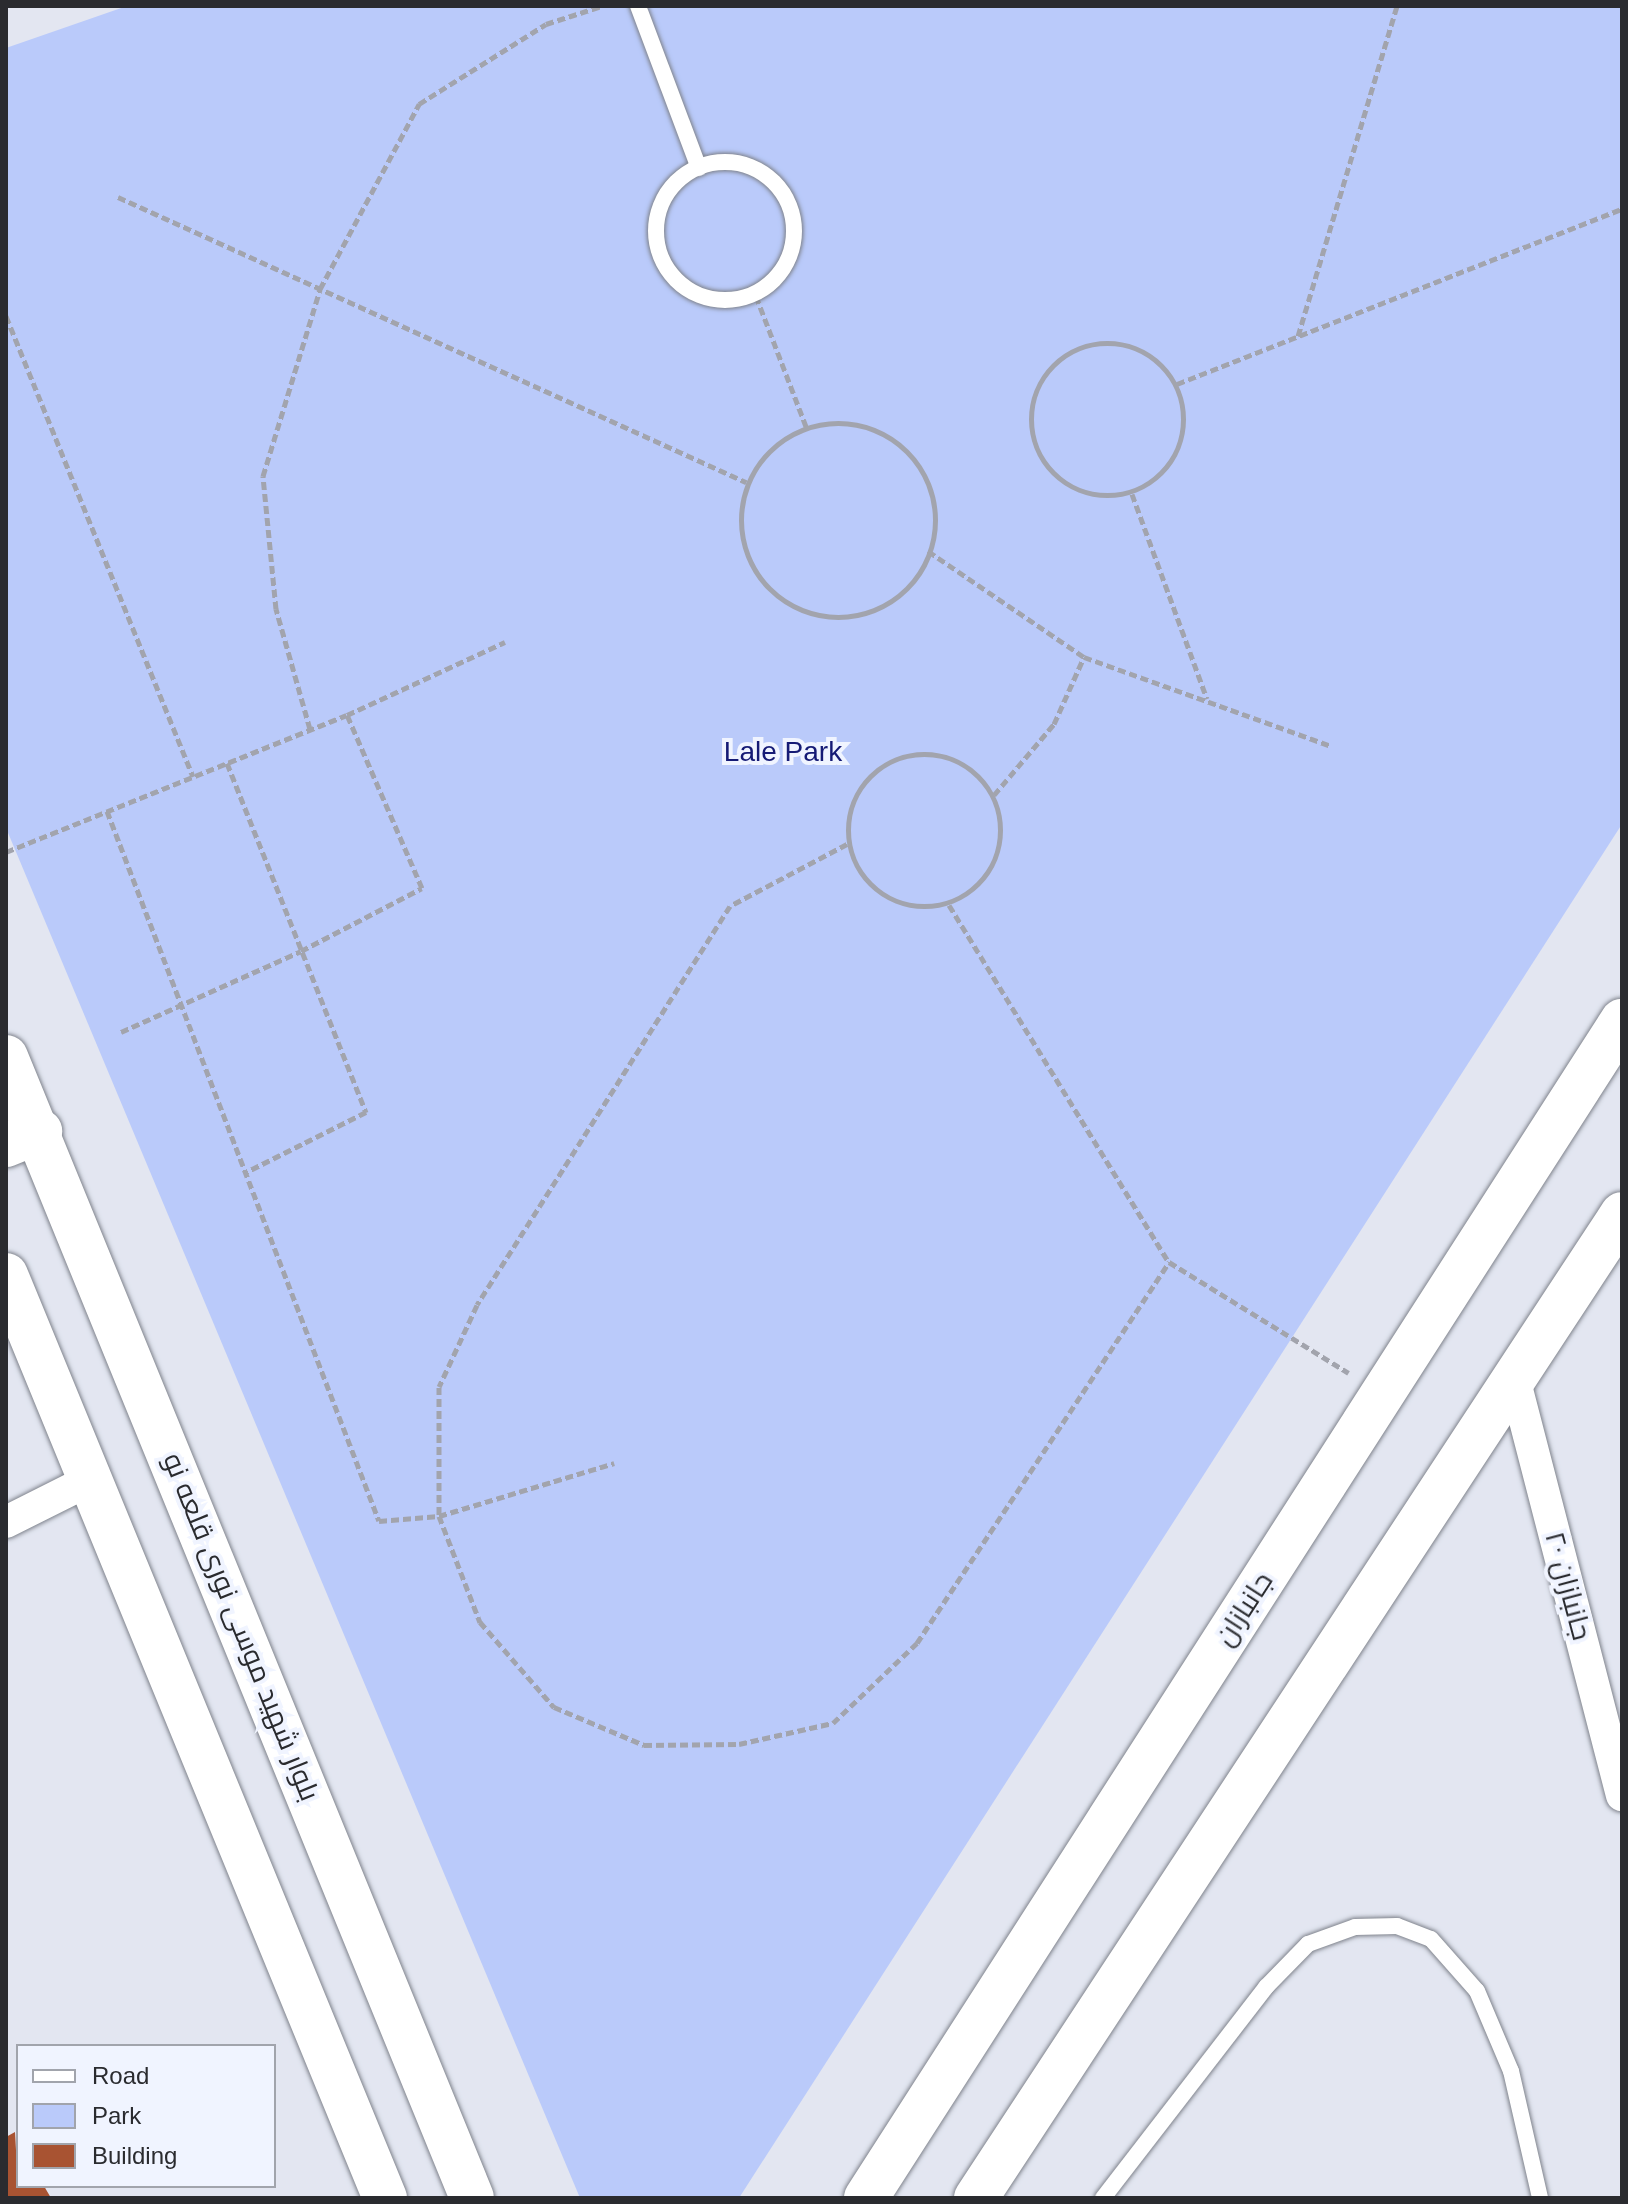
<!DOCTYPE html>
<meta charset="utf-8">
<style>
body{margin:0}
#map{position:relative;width:1628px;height:2204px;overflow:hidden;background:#e3e6f1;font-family:Arial,Cairo,sans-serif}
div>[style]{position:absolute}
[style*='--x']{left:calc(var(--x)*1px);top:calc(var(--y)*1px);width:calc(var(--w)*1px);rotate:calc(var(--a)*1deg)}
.green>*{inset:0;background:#bacafa}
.building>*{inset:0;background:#a85332}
.path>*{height:5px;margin-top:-2.5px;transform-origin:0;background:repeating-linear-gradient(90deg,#a2a4ad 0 8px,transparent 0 12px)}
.path>.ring{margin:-2.5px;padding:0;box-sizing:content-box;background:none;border:5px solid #a2a4ad;border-radius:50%}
.roads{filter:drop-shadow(0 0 2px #7f838c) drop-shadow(0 0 2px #7f838c)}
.service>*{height:16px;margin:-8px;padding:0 8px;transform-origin:8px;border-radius:8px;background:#fff}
.service>.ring{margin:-8px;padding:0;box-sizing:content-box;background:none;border:16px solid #fff;border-radius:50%}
.minor>*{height:32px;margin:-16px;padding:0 16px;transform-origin:16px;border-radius:16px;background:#fff}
.secondary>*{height:44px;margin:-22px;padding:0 22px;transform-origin:22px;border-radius:22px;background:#fff}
span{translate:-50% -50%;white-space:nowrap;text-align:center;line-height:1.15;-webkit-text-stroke:8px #f0f4ff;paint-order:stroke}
.park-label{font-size:28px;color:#151a75}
.street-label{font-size:28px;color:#2a2b2f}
.frame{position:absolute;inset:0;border:8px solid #2a2b2f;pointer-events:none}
.legend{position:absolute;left:16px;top:2044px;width:260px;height:144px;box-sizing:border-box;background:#f0f4ff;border:2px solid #a1a4ac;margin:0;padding:10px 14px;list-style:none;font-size:24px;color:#2a2b2f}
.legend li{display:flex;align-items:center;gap:16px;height:40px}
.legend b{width:40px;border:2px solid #a1a4ac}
</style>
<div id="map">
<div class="green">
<i style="clip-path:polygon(127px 6px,1622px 6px,1622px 824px,739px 2198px,580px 2198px,6px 828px,6px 48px)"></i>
</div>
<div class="building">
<i style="clip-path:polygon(15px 2132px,18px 2186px,44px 2186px,51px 2198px,6px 2198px,6px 2137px)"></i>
</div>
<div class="path">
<i style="--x:118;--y:197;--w:690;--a:24.41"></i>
<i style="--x:756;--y:296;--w:142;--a:69"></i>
<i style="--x:6;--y:316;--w:497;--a:67.9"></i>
<i style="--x:1298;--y:336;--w:345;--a:-73.3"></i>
<i class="ring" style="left:1031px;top:343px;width:147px;height:147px"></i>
<i style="--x:1177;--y:384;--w:478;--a:-21.5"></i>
<i class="ring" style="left:741px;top:423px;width:189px;height:189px"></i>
<i style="--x:1132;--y:494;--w:218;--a:69.9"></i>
<i style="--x:928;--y:551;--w:189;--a:34.2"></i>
<i style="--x:1084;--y:657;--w:263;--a:19.8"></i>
<i style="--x:310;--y:729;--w:125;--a:-105.8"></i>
<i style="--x:276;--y:609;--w:134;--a:-95.6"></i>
<i style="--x:263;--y:476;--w:195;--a:-73"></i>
<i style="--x:320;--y:289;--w:210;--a:-61.8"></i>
<i style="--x:419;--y:104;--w:150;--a:-32.2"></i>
<i style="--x:546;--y:24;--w:59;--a:-17.8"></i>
<i class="ring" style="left:848px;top:754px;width:147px;height:147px"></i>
<i style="--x:227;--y:763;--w:376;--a:68.3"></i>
<i style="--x:366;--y:1112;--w:136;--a:153.4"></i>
<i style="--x:994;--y:795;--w:93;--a:-49.8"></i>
<i style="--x:1054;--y:724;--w:73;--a:-65.9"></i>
<i style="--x:107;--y:811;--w:760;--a:69.04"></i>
<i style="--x:379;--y:1521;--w:60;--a:-4.8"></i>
<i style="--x:439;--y:1516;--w:183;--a:-16.8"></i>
<i style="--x:847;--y:844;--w:132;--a:152.1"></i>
<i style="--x:730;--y:906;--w:472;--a:122.4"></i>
<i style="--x:477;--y:1305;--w:90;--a:114.9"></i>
<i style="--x:439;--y:1387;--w:129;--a:90"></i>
<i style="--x:439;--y:1516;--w:114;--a:68.9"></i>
<i style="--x:480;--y:1622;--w:113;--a:49"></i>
<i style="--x:554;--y:1707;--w:98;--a:22.9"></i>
<i style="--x:644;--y:1745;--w:95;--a:-0.6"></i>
<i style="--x:739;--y:1744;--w:96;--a:-12.6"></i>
<i style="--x:833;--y:1723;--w:116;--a:-43.6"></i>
<i style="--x:917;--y:1643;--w:457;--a:-56.5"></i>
<i style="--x:6;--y:852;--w:367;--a:-21.9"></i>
<i style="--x:347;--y:715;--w:174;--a:-24.8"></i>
<i style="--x:949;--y:905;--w:419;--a:58.4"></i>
<i style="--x:1169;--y:1262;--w:211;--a:31.7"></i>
<i style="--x:121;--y:1032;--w:197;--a:-24.2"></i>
<i style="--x:301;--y:951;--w:136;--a:-27.5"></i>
<i style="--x:422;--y:888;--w:189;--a:-113.4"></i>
</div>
<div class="roads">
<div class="service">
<i style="--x:638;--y:6;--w:173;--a:69.4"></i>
<i class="ring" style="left:656px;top:162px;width:122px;height:122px"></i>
<i style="--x:1103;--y:2198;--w:267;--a:-52.3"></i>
<i style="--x:1266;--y:1987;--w:60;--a:-45.7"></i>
<i style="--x:1308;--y:1944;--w:50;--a:-19.9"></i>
<i style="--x:1355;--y:1927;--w:42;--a:-1.4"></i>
<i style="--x:1397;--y:1926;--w:36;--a:21"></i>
<i style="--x:1431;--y:1939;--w:69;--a:48.5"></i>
<i style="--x:1477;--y:1991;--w:87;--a:67"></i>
<i style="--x:1511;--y:2071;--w:130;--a:77.1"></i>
</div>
<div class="minor">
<i style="--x:1514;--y:1378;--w:431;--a:75.5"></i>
<i style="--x:6;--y:1522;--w:94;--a:-26.6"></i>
</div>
<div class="secondary">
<i style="--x:6;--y:1057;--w:1232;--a:67.78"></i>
<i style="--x:6;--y:1145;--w:37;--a:-22"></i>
<i style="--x:6;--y:1275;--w:998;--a:67.68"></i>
<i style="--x:866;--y:2198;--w:1399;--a:-57.29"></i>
<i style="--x:976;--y:2198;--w:1177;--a:-56.71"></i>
</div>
</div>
<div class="park-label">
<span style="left:783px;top:752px">Lale Park</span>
</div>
<div class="street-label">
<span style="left:1568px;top:1586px;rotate:75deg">جانبازان ۲۰</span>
<span style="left:1244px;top:1609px;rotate:-57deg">جانبازان</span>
<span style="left:241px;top:1627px;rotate:68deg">بلوار شهید موسی نوری قلعه نو</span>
</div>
<div class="frame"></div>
<ul class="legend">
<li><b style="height:10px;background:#fff"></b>Road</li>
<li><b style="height:22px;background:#bacafa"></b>Park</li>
<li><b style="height:22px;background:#a85332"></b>Building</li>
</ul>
</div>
